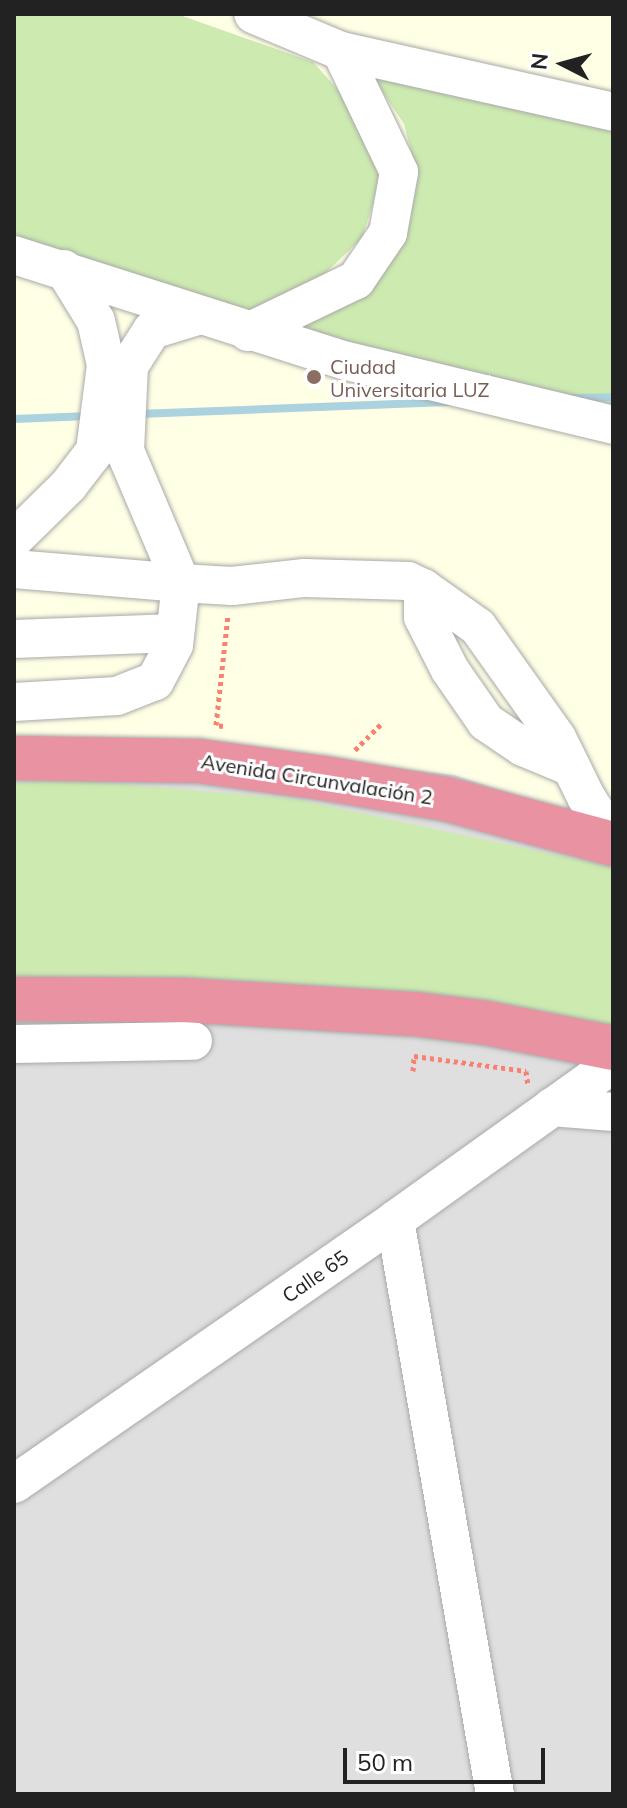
<!DOCTYPE html>
<meta charset="utf-8">
<style>
body{margin:0}
#map{position:relative;width:627px;height:1808px;overflow:hidden;background:#f2efe9;font-family:Mulish,sans-serif}
div>[style]{position:absolute}
[style*='--x']{left:calc(var(--x)*1px);top:calc(var(--y)*1px);width:calc(var(--w)*1px);rotate:calc(var(--a)*1deg)}
.residential>*{inset:0;background:#e0dfdf;transform-origin:0 0}
.education>*{inset:0;background:#ffffe5}
.grass>*{inset:0;background:#cdebb0}
.stream>*{height:8px;margin:-4px;padding:0 4px;transform-origin:4px;border-radius:4px;background:#aad3df}
.path>*{height:5px;margin-top:-2.5px;transform-origin:0;background:repeating-linear-gradient(90deg,#fa8072 0 4px,transparent 0 8px)}
.roads{filter:drop-shadow(0 0 2px #a9a9a9) drop-shadow(0 0 2px #a9a9a9)}
.minor>*{height:38px;margin:-19px;padding:0 19px;transform-origin:19px;border-radius:19px;background:#fff}
.highway>*{height:44px;margin:-22px;padding:0 22px;transform-origin:22px;border-radius:22px;background:#e892a2}
.dots>*{width:22px;height:22px;translate:-50% -50%;box-sizing:border-box;border:4px solid #fff;border-radius:50%}
span{translate:-50% -50%;white-space:nowrap;text-align:center;line-height:1.15;-webkit-text-stroke:6px #fff;paint-order:stroke}
.education-label{font-size:20px;color:#785e54}
.left{translate:0 -50%;text-align:left}
.street-label{font-size:20px;color:#222}
.frame{position:absolute;inset:0;border:16px solid #222;pointer-events:none}
.north{position:absolute;left:523px;top:24px;width:80px;height:80px;-webkit-text-stroke:6px #fff;paint-order:stroke;rotate:276deg;font-size:22px;font-weight:700;line-height:32px;text-align:center;color:#222}
.north::after{content:'';display:block;margin:auto;width:28px;height:36px;background:#222;clip-path:polygon(50% 0,100% 100%,50% 72%,0 100%)}
.scale{position:absolute;left:343px;top:1748px;width:202px;height:36px;box-sizing:border-box;border:4px solid #222;border-top:0;padding-left:10px;font-size:24px;line-height:28px;white-space:nowrap;color:#222;-webkit-text-stroke:6px #fff;paint-order:stroke}
</style>
<div id="map">
<div class="residential">
<i style="left:14px;top:14px;width:599px;height:1780px"></i>
</div>
<div class="education">
<i style="clip-path:polygon(14px 14px,613px 14px,613px 827px,454px 775px,181px 741px,14px 747px)"></i>
</div>
<div class="grass">
<i style="clip-path:polygon(14px 14px,177px 14px,313px 62px,366px 121px,380px 181px,362px 238px,310px 288px,250px 312px,14px 240px)"></i>
<i style="clip-path:polygon(362px 61px,613px 127px,613px 410px,286px 327px,352px 303px,404px 242px,418px 178px,404px 124px)"></i>
<i style="clip-path:polygon(75px 780px,295px 799px,613px 867px,613px 1029px,14px 984px,14px 783px)"></i>
</div>
<div class="stream">
<i style="--x:574;--y:398;--w:39;--a:-1"></i>
<i style="--x:138;--y:414;--w:310;--a:-2.2"></i>
<i style="--x:14;--y:419;--w:75;--a:-2.3"></i>
</div>
<div class="path">
<i style="--x:223;--y:726;--w:7;--a:-172"></i>
<i style="--x:216;--y:725;--w:112;--a:-83.8"></i>
<i style="--x:355;--y:750;--w:40;--a:-45"></i>
<i style="--x:413;--y:1071;--w:15;--a:-86"></i>
<i style="--x:414;--y:1056;--w:113;--a:7.6"></i>
<i style="--x:526;--y:1071;--w:15;--a:82"></i>
</div>
<div class="roads">
<div class="minor">
<i style="--x:341;--y:51;--w:279;--a:12.6"></i>
<i style="--x:14;--y:255;--w:349;--a:17.7"></i>
<i style="--x:347;--y:361;--w:274;--a:13.5"></i>
<i style="--x:197;--y:316;--w:47;--a:162.7"></i>
<i style="--x:152;--y:330;--w:43;--a:122.6"></i>
<i style="--x:129;--y:366;--w:85;--a:92.7"></i>
<i style="--x:125;--y:451;--w:143;--a:67"></i>
<i style="--x:181;--y:583;--w:51;--a:3.4"></i>
<i style="--x:232;--y:586;--w:73;--a:-6.3"></i>
<i style="--x:305;--y:578;--w:103;--a:1.7"></i>
<i style="--x:408;--y:581;--w:17;--a:25"></i>
<i style="--x:423;--y:588;--w:67;--a:35.3"></i>
<i style="--x:478;--y:627;--w:136;--a:54.6"></i>
<i style="--x:557;--y:738;--w:66;--a:63.8"></i>
<i style="--x:586;--y:797;--w:50;--a:57.3"></i>
<i style="--x:248;--y:332;--w:120;--a:-25.7"></i>
<i style="--x:356;--y:280;--w:57;--a:-55.8"></i>
<i style="--x:388;--y:233;--w:62;--a:-79.8"></i>
<i style="--x:399;--y:172;--w:134;--a:-115.6"></i>
<i style="--x:341;--y:51;--w:95;--a:-157.2"></i>
<i style="--x:14;--y:539;--w:76;--a:-44.5"></i>
<i style="--x:68;--y:486;--w:44;--a:-52.4"></i>
<i style="--x:95;--y:451;--w:87;--a:-82.7"></i>
<i style="--x:106;--y:365;--w:45;--a:-102.8"></i>
<i style="--x:96;--y:321;--w:61;--a:-121.6"></i>
<i style="--x:14;--y:569;--w:168;--a:4.8"></i>
<i style="--x:181;--y:583;--w:62;--a:96.4"></i>
<i style="--x:174;--y:645;--w:41;--a:117.8"></i>
<i style="--x:155;--y:681;--w:41;--a:158.5"></i>
<i style="--x:117;--y:696;--w:103;--a:176.7"></i>
<i style="--x:423;--y:588;--w:29;--a:90"></i>
<i style="--x:423;--y:617;--w:59;--a:63"></i>
<i style="--x:450;--y:670;--w:63;--a:55.3"></i>
<i style="--x:486;--y:722;--w:45;--a:34"></i>
<i style="--x:523;--y:747;--w:52;--a:22.6"></i>
<i style="--x:14;--y:639;--w:161;--a:-2.1"></i>
<i style="--x:14;--y:1044;--w:179;--a:-1"></i>
<i style="--x:552;--y:1107;--w:61;--a:4.7"></i>
<i style="--x:395;--y:1220;--w:583;--a:80.12"></i>
<i style="--x:14;--y:1484;--w:464;--a:-34.7"></i>
<i style="--x:395;--y:1220;--w:268;--a:-35.6"></i>
</div>
<div class="highway">
<i style="--x:14;--y:758;--w:185;--a:0.9"></i>
<i style="--x:199;--y:761;--w:125;--a:7.8"></i>
<i style="--x:323;--y:778;--w:125;--a:9.7"></i>
<i style="--x:446;--y:799;--w:173;--a:15.1"></i>
<i style="--x:14;--y:999;--w:169;--a:0.3"></i>
<i style="--x:183;--y:1000;--w:231;--a:3.5"></i>
<i style="--x:414;--y:1014;--w:73;--a:7.1"></i>
<i style="--x:486;--y:1023;--w:129;--a:11.1"></i>
</div>
</div>
<div class="dots">
<i style="left:314px;top:377px;background:#8d6e63"></i>
</div>
<div class="education-label">
<span class="left" style="left:330px;top:378px">Ciudad<br>Universitaria LUZ</span>
</div>
<div class="street-label">
<span style="left:317px;top:779px;rotate:9deg">Avenida Circunvalación 2</span>
<span style="left:315px;top:1276px;rotate:-35deg">Calle 65</span>
</div>
<div class="frame"></div>
<div class="north">N</div>
<div class="scale">50 m</div>
</div>
